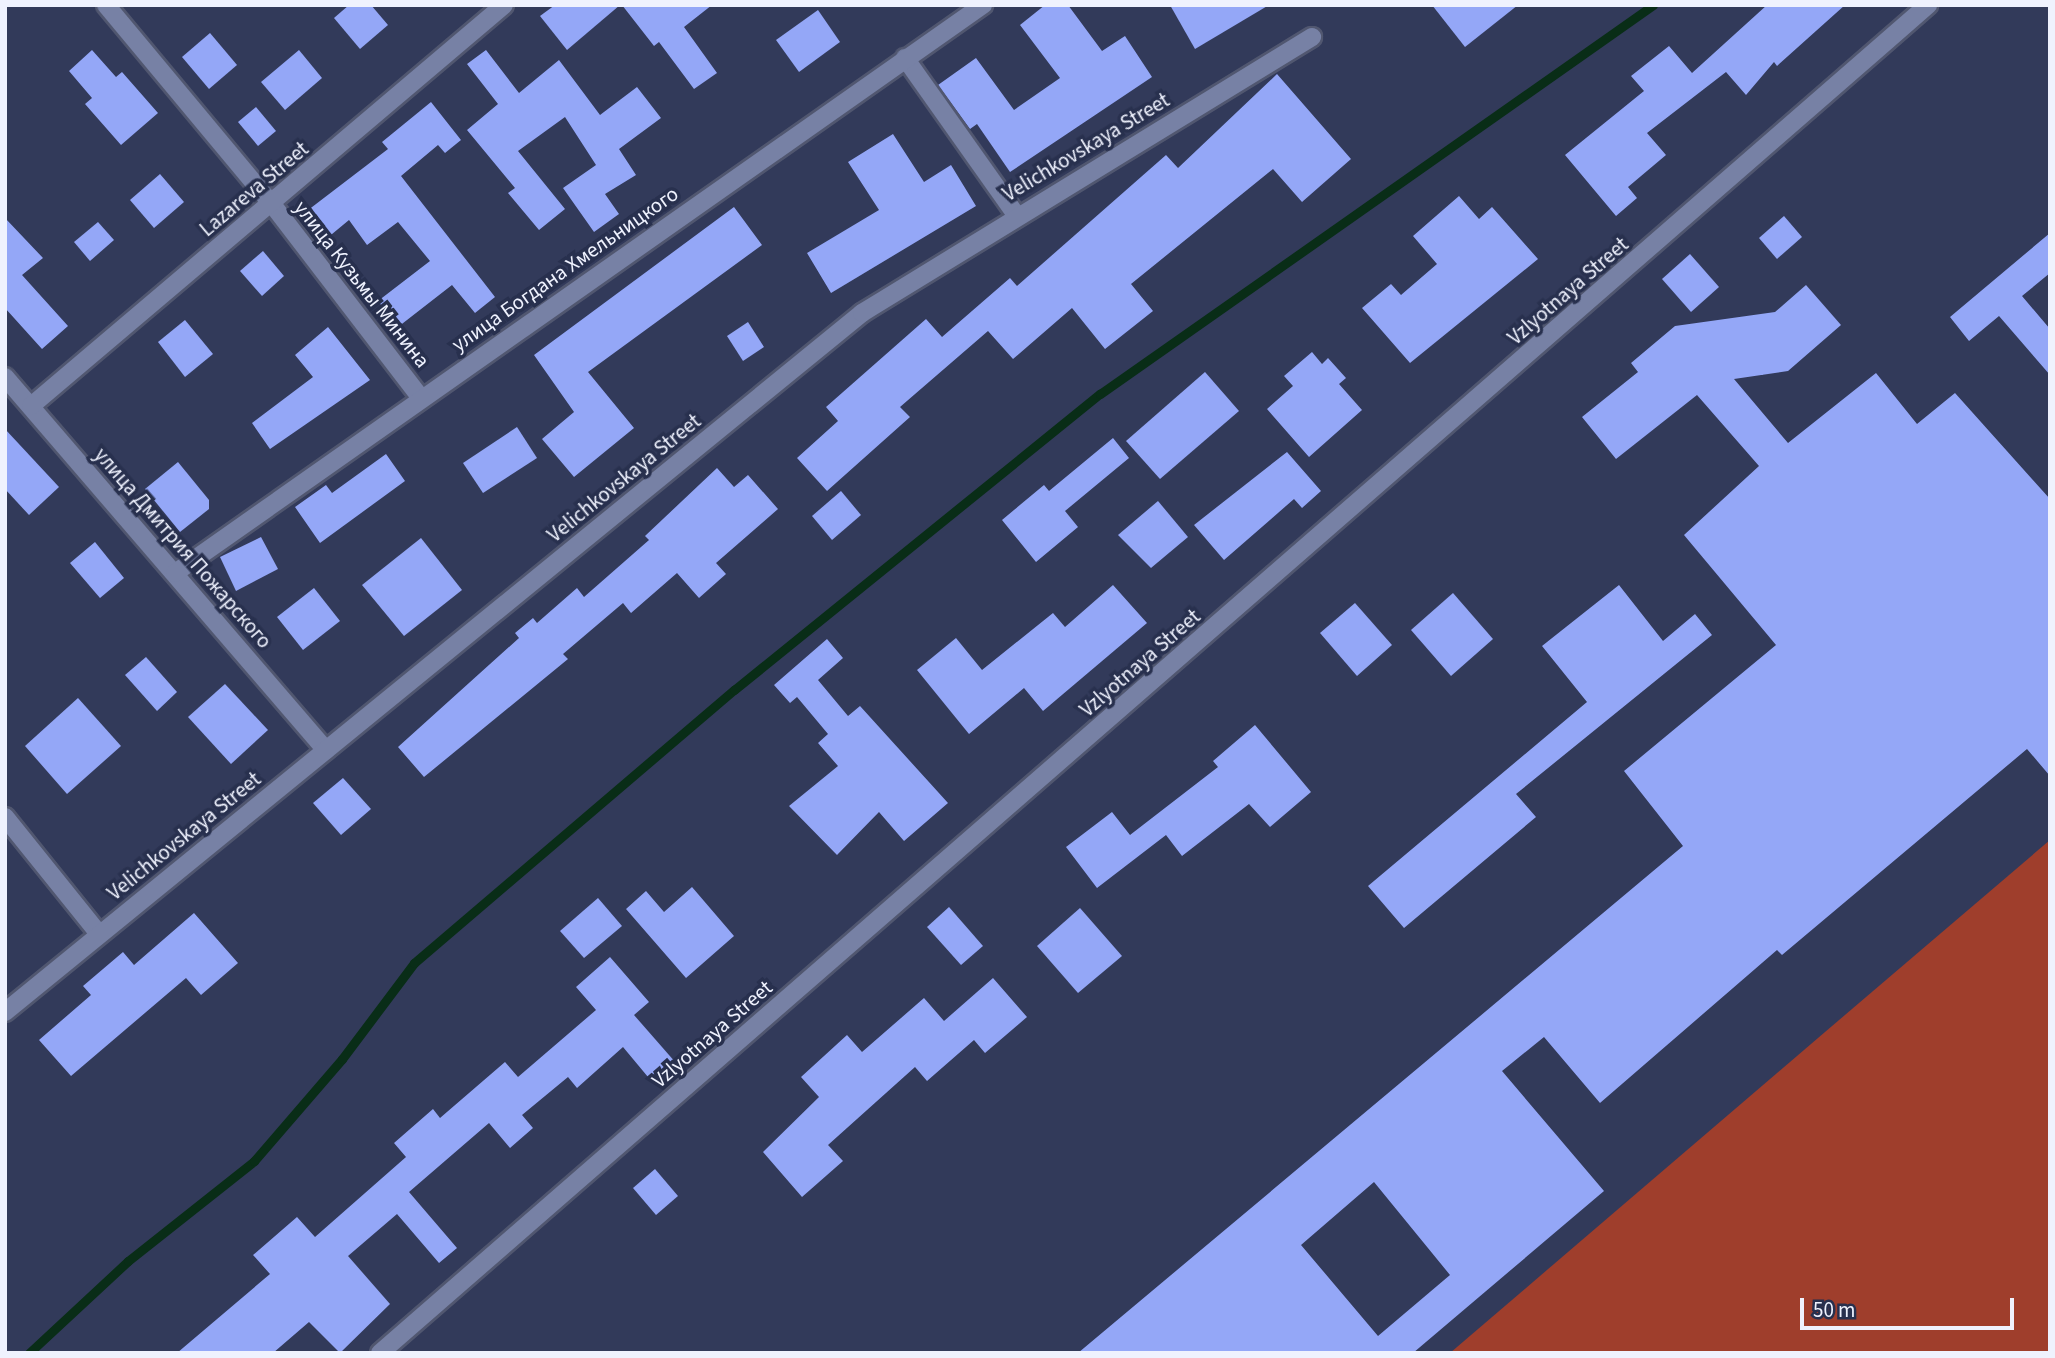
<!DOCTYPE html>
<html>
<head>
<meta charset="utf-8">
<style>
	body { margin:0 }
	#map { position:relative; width:2055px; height:1358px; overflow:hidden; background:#323a5a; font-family:"Source Sans 3",sans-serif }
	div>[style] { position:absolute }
	.green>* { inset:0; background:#9f3e2c }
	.stream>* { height:9px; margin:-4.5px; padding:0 4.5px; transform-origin:4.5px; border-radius:4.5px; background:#092d17 }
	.building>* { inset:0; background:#94a7f7 }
	.roads { filter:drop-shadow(2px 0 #515770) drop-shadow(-2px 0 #515770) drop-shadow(0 2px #515770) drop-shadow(0 -2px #515770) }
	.minor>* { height:18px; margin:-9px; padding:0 9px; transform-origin:9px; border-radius:9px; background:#7781a5 }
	span { translate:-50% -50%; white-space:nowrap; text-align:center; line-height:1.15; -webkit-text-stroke:7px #28304e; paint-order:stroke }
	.street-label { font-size:21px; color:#eff2fe }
	.frame { position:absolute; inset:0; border:7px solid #eff2fe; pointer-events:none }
	.scale { position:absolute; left:1800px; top:1298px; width:214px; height:32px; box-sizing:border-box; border:4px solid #eff2fe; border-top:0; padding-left:9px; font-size:21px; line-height:24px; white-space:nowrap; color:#eff2fe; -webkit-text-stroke:5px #28304e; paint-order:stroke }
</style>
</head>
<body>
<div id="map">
	<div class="green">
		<div style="clip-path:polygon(2050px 840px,2050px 1353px,1450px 1353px,1818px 1038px)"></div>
	</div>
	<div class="stream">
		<div style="left:29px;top:1353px;width:135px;rotate:-42.9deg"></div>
		<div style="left:128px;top:1261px;width:161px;rotate:-38.4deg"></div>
		<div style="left:254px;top:1161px;width:135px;rotate:-49.2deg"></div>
		<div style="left:342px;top:1059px;width:120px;rotate:-53.1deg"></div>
		<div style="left:414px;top:963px;width:421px;rotate:-40.5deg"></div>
		<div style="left:734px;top:690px;width:471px;rotate:-39deg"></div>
		<div style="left:1100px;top:394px;width:676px;rotate:-35.12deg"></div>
	</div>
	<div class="building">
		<div style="clip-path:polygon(349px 5px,371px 5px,388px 25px,360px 49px,334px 18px)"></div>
		<div style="clip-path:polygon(555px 5px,620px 5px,567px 50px,540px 16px)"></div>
		<div style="clip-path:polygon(622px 5px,712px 5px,684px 27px,717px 73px,694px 89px,659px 42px,654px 46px)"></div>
		<div style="clip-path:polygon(1045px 5px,1068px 5px,1102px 51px,1125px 36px,1152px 77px,1010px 172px,977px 124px,970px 129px,938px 85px,976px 58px,1014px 110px,1060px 78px,1020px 25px)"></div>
		<div style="clip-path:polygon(1170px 5px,1269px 5px,1195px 49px)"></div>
		<div style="clip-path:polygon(1432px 5px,1518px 5px,1465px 47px)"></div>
		<div style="clip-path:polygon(1767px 5px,1845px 5px,1777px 66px,1774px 62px,1746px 95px,1726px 72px,1647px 133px,1666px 155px,1628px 187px,1637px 198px,1616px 216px,1565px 155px,1644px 91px,1631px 76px,1669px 46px,1692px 73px)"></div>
		<div style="clip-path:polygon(818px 10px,840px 42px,799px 72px,776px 40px)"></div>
		<div style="clip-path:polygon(210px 33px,237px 65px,209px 89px,182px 57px)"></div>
		<div style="clip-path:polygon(92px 50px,116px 77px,122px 72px,158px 113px,121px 145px,85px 104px,92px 98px,69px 71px)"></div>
		<div style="clip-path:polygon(299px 50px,322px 78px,285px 110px,261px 82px)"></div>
		<div style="clip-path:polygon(486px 50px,519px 93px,559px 60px,600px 115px,637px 87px,661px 118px,619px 149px,636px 175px,605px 194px,619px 214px,594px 232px,563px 188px,596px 165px,565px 117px,518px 151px,565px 209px,539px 230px,508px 193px,515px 188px,467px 130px,498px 104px,467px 64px)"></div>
		<div style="clip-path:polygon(1277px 74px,1351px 159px,1302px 202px,1273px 169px,1131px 284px,1153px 311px,1105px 349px,1072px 308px,1013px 359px,988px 331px,900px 407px,910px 417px,827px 491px,797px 458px,838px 421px,826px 407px,926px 319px,942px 337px,1010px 278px,1017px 286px,1166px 155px,1178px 168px)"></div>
		<div style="clip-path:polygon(431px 102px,461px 140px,445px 153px,438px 145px,401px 176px,495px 297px,475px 313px,452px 285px,398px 327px,378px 301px,430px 261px,398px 222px,367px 245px,349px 220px,320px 244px,299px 217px,388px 149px,382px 142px)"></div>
		<div style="clip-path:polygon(256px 107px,276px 131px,258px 146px,238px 122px)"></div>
		<div style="clip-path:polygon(893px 134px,924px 182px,951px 165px,976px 206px,831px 293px,807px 253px,879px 210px,848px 162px)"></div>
		<div style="clip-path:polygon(160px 174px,184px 202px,154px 228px,130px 200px)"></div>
		<div style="clip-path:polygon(1459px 196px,1479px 219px,1492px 207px,1538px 259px,1410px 363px,1362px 308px,1391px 284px,1401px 295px,1437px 264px,1413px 236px)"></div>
		<div style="clip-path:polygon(734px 207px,762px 245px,588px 372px,634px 428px,574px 477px,542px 439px,574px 412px,534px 355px)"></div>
		<div style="clip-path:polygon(1784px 216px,1802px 237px,1777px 259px,1759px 238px)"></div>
		<div style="clip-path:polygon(5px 218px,43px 258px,22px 275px,68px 326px,42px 349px,5px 308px)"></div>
		<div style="clip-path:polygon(98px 222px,114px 240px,90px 261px,74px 242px)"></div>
		<div style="clip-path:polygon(2050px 233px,2050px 273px,2022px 296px,2050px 329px,2050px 375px,1999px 316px,1969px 341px,1950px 317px)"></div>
		<div style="clip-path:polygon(263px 251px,284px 276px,262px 296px,240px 271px)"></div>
		<div style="clip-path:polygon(1690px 254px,1719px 287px,1691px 312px,1662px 279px)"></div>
		<div style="clip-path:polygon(evenodd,1806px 285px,1841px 325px,1788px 371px,1734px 379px,1788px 443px,1876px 373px,1917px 424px,1955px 393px,2050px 499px,2050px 776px,2027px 749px,1782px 955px,1777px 950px,1600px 1103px,1544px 1037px,1502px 1071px,1604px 1191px,1413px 1353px,1078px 1353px,1683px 846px,1624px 771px,1776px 645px,1684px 535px,1759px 466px,1697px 395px,1616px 459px,1582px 417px,1638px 372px,1631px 363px,1675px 326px,1775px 312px,1806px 285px,1374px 1182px,1450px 1275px,1378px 1336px,1301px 1245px,1374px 1182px)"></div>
		<div style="clip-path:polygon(185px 320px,213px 354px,185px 377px,158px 342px)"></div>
		<div style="clip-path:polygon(748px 322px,764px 347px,743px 361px,727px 336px)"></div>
		<div style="clip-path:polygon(328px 327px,370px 380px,270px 449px,252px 423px,313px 377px,295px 355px)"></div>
		<div style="clip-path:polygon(1312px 352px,1322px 364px,1328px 358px,1346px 378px,1339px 384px,1362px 410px,1309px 457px,1267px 409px,1293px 386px,1284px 376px)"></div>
		<div style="clip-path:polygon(1205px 372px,1239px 411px,1160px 479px,1126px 441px)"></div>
		<div style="clip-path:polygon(517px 427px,537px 458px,483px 493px,463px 463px)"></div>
		<div style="clip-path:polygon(5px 429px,59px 487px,29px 515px,5px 489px)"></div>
		<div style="clip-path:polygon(1113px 438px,1129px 458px,1065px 511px,1078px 527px,1036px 562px,1002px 520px,1044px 485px,1049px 491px)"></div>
		<div style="clip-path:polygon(1287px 452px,1321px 491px,1302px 508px,1294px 499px,1224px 560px,1194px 525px)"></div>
		<div style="clip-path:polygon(386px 454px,405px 481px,320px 543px,295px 507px,326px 485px,332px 493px)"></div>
		<div style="clip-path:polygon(178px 462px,209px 500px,209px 509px,180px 532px,145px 489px)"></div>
		<div style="clip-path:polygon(717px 468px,734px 487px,748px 475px,778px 509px,716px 563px,726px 574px,699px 598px,677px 573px,631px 613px,623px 603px,563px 654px,568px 659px,424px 777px,398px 747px,519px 638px,515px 633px,533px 618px,537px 623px,577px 588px,584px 597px,649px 540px,645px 536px)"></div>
		<div style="clip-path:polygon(841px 491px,861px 515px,832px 540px,812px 516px)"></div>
		<div style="clip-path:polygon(1158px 501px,1188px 537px,1151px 568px,1118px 535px)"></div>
		<div style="clip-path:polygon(261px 537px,278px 569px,236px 591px,220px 557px)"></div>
		<div style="clip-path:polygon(421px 538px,462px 590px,404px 636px,362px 585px)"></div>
		<div style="clip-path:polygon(95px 542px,124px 578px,100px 598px,70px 563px)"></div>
		<div style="clip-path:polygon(1113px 585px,1147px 623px,1043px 711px,1024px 688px,969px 734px,917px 670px,956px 638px,982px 670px,1053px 613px,1065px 627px)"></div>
		<div style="clip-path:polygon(1619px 585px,1663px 641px,1695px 614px,1712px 635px,1516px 794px,1536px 817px,1404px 928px,1368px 886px,1587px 702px,1542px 646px)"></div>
		<div style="clip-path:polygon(314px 588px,340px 621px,303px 650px,277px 617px)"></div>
		<div style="clip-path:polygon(1453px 593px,1493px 639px,1451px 676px,1411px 630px)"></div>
		<div style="clip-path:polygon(1355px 603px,1392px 645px,1357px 676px,1320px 633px)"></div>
		<div style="clip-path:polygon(827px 639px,843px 658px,818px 680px,848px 716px,860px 706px,948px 803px,904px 841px,879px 812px,837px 855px,789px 806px,838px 766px,818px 743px,828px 734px,797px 697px,790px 703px,774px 685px)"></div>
		<div style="clip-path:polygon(146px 657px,177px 692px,157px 711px,125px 675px)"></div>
		<div style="clip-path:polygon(225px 684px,268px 730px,231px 764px,188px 717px)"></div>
		<div style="clip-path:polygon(78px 698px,121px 746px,67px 794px,25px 746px)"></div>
		<div style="clip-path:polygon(1255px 725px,1311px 792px,1270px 827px,1249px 804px,1182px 856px,1166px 835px,1097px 888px,1066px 847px,1112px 812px,1130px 835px,1218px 767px,1213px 761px)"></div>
		<div style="clip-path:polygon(343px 778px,371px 809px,341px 835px,313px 803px)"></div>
		<div style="clip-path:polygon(692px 887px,734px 936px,686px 978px,626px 909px,646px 891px,664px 912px)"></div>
		<div style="clip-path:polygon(598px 898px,622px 926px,584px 958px,560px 931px)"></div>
		<div style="clip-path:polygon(949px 907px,983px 946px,961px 965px,927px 927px)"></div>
		<div style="clip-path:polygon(1080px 908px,1122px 956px,1078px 993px,1037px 946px)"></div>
		<div style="clip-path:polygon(194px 913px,238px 963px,201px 995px,186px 978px,71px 1076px,39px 1040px,91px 995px,83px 986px,123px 952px,134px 965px)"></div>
		<div style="clip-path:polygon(610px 957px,649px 1002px,634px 1015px,676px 1063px,653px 1083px,623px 1047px,577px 1088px,568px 1077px,522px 1115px,533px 1128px,510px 1148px,489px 1123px,409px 1192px,457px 1248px,439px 1263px,397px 1214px,348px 1256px,390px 1304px,340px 1353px,309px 1322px,273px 1353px,177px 1353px,270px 1274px,253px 1255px,297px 1217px,315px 1237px,406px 1157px,394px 1143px,433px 1109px,440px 1118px,505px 1062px,518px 1077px,596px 1010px,576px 987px)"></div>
		<div style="clip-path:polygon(993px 978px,1027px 1017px,985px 1053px,974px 1040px,927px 1081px,915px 1067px,828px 1145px,843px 1161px,802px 1197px,763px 1152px,819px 1097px,801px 1077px,847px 1035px,862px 1052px,924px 998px,944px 1021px)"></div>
		<div style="clip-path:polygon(655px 1169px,678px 1196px,656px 1215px,633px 1188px)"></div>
	</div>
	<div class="roads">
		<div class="minor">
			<div style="left:106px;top:5px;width:259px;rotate:50.2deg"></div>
			<div style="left:272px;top:204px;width:245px;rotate:52.5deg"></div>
			<div style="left:905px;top:58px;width:192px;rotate:54.7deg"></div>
			<div style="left:5px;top:377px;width:492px;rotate:49.3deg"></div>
			<div style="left:31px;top:406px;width:620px;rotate:-40.29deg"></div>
			<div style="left:175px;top:573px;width:988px;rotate:-35.11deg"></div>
			<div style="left:5px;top:817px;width:150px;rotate:51.2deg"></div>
			<div style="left:5px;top:1012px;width:1106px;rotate:-39.2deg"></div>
			<div style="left:862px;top:313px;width:528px;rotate:-31.52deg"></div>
			<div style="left:380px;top:1353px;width:2053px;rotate:-41.05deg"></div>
		</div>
	</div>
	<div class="street-label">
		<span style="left:1086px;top:147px;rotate:-31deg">Velichkovskaya Street</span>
		<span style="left:254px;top:189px;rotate:-40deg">Lazareva Street</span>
		<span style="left:565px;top:269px;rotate:-35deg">улица Богдана Хмельницкого</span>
		<span style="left:362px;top:284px;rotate:52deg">улица Кузьмы Минина</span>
		<span style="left:1568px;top:291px;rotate:-41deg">Vzlyotnaya Street</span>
		<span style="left:624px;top:478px;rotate:-39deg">Velichkovskaya Street</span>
		<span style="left:183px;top:548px;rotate:49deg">улица Дмитрия Пожарского</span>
		<span style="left:1140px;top:663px;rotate:-41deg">Vzlyotnaya Street</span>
		<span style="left:184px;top:836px;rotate:-39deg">Velichkovskaya Street</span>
		<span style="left:712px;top:1034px;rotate:-41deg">Vzlyotnaya Street</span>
	</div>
	<div class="frame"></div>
	<div class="scale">50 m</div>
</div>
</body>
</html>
